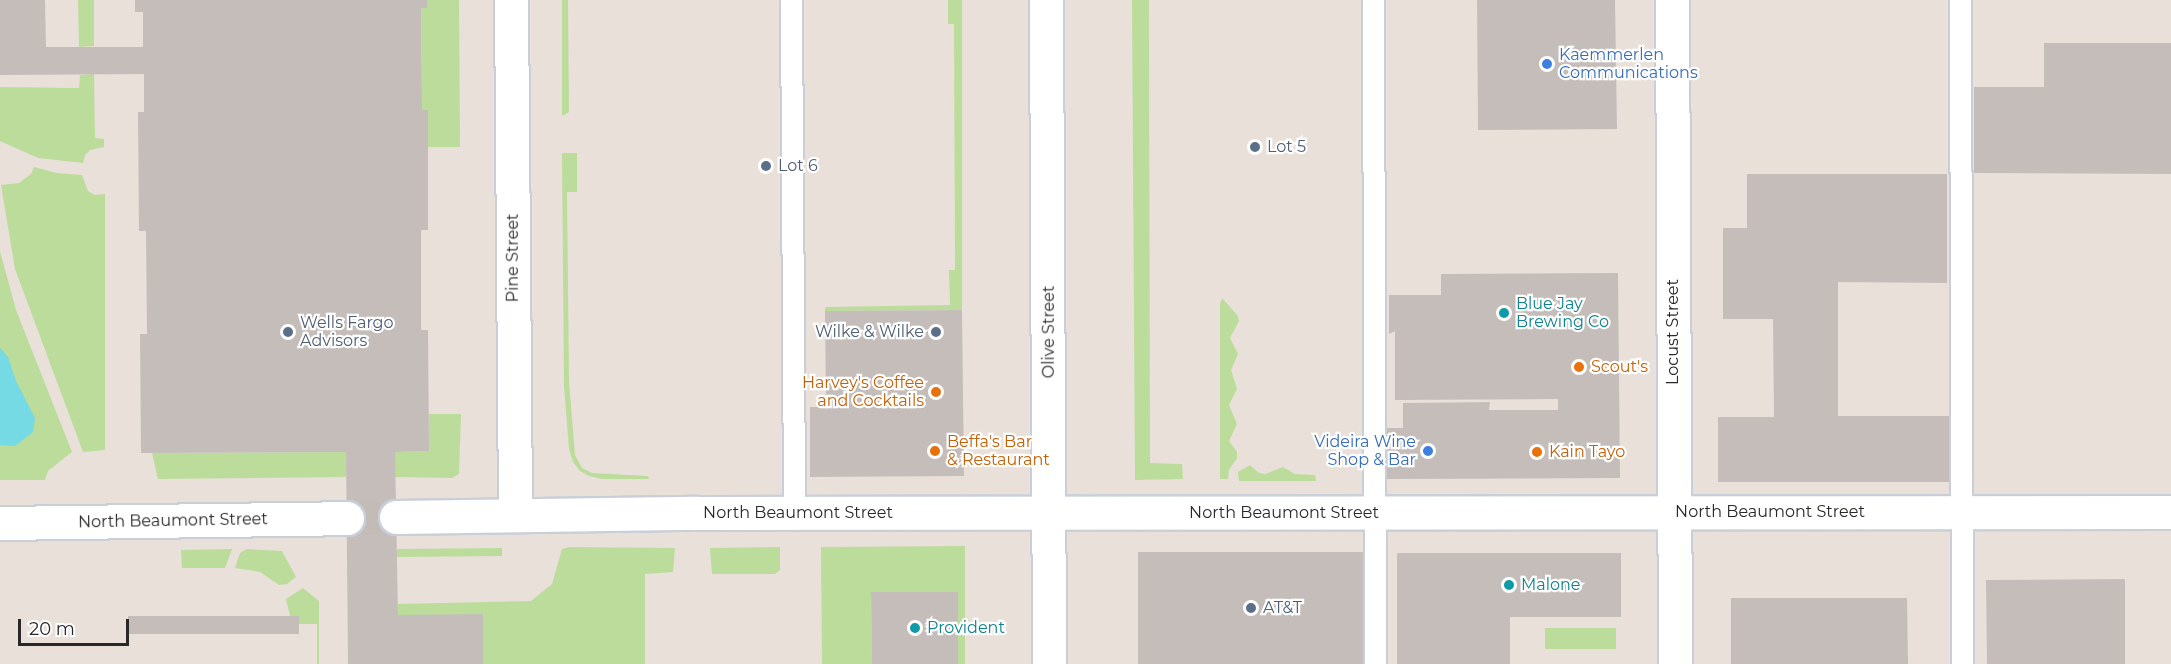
<!DOCTYPE html>
<html>
<head>
<meta charset="utf-8">
<style>
	body { margin:0 }
	#map { position:relative; width:2171px; height:664px; overflow:hidden; background:#e9e0da; font-family:Montserrat,sans-serif }
	div>[style] { position:absolute }
	.green>* { inset:0; background:#bcdc9b }
	.water>* { inset:0; background:#75dae3 }
	.building>* { inset:0; background:#c4bdba }
	.minor-tunnel>* { height:33px; margin-top:-16.5px; transform-origin:0; background:repeating-linear-gradient(90deg,#c2bbb6 0 33px,transparent 0 49px) }
	.roads { filter:drop-shadow(2px 0 #c9cfd9) drop-shadow(-2px 0 #c9cfd9) drop-shadow(0 2px #c9cfd9) drop-shadow(0 -2px #c9cfd9) }
	.service>* { height:21px; margin:-10.5px; padding:0 10.5px; transform-origin:10.5px; border-radius:10.5px; background:#fff }
	.minor>* { height:33px; margin:-16.5px; padding:0 16.5px; transform-origin:16.5px; border-radius:16.5px; background:#fff }
	.secondary>* { height:33px; margin:-16.5px; padding:0 16.5px; transform-origin:16.5px; border-radius:16.5px; background:#fff }
	.dots>* { width:16px; height:16px; translate:-50% -50%; box-sizing:border-box; border:3px solid #fff; border-radius:50% }
	span { translate:-50% -50%; white-space:nowrap; text-align:center; line-height:1.15; -webkit-text-stroke:4.5px #fff; paint-order:stroke }
	.shop-label { font-size:16px; color:#366cbe }
	.left { translate:0 -50%; text-align:left }
	.right { translate:-100% -50%; text-align:right }
	.service-label { font-size:16px; color:#4e5e75 }
	.street-label { font-size:16px; color:#282828 }
	.culture-label { font-size:16px; color:#0d838f }
	.food-label { font-size:16px; color:#c56008 }
	.scale { position:absolute; left:18px; top:619px; width:111px; height:27px; box-sizing:border-box; border:3px solid #282828; border-top:0; padding-left:8px; font-size:18px; line-height:21px; white-space:nowrap; color:#282828; -webkit-text-stroke:4px #fff; paint-order:stroke }
</style>
</head>
<body>
<div id="map">
	<div class="green">
		<div style="clip-path:polygon(78px 0,94px 0,94px 46px,79px 47px)"></div>
		<div style="clip-path:polygon(427px 0,459px 0,460px 147px,428px 147px,428px 110px,422px 110px,421px 8px,427px 8px)"></div>
		<div style="clip-path:polygon(562px 0,568px 0,569px 112px,562px 116px)"></div>
		<div style="clip-path:polygon(948px 0,962px 0,962px 310px,825px 311px,825px 307px,950px 305px,949px 270px,955px 270px,954px 24px,948px 24px)"></div>
		<div style="clip-path:polygon(1132px 0,1149px 0,1150px 463px,1182px 464px,1183px 479px,1135px 480px)"></div>
		<div style="clip-path:polygon(94px 74px,95px 138px,104px 139px,104px 147px,90px 150px,85px 155px,83px 163px,38px 158px,0 141px,0 87px,79px 88px,80px 75px)"></div>
		<div style="clip-path:polygon(562px 153px,577px 153px,577px 192px,567px 192px,569px 382px,575px 455px,582px 468px,592px 473px,648px 476px,649px 479px,602px 479px,589px 476px,580px 471px,573px 462px,569px 449px,564px 386px)"></div>
		<div style="clip-path:polygon(34px 167px,57px 173px,82px 175px,88px 191px,95px 195px,105px 194px,105px 450px,83px 452px,15px 269px,1px 185px,19px 183px,31px 174px)"></div>
		<div style="clip-path:polygon(0 251px,16px 310px,72px 452px,48px 471px,45px 480px,0 480px)"></div>
		<div style="clip-path:polygon(1222px 298px,1238px 316px,1239px 321px,1230px 338px,1238px 354px,1231px 370px,1237px 389px,1229px 405px,1237px 424px,1229px 441px,1237px 452px,1237px 458px,1229px 470px,1228px 479px,1220px 479px,1220px 304px)"></div>
		<div style="clip-path:polygon(429px 414px,461px 414px,459px 474px,452px 478px,395px 477px,395px 452px,429px 451px)"></div>
		<div style="clip-path:polygon(346px 452px,346px 477px,158px 479px,152px 453px)"></div>
		<div style="clip-path:polygon(1250px 465px,1259px 473px,1265px 474px,1283px 467px,1295px 474px,1315px 475px,1316px 481px,1239px 481px,1238px 472px)"></div>
		<div style="clip-path:polygon(965px 546px,965px 664px,958px 664px,958px 592px,871px 592px,872px 664px,822px 664px,821px 547px)"></div>
		<div style="clip-path:polygon(569px 547px,675px 548px,673px 572px,645px 574px,645px 664px,483px 664px,398px 615px,398px 604px,531px 601px,552px 584px,562px 549px)"></div>
		<div style="clip-path:polygon(780px 547px,780px 570px,775px 574px,712px 574px,710px 548px)"></div>
		<div style="clip-path:polygon(502px 548px,502px 556px,397px 557px,397px 549px)"></div>
		<div style="clip-path:polygon(232px 549px,225px 568px,182px 568px,181px 550px)"></div>
		<div style="clip-path:polygon(247px 549px,282px 551px,296px 577px,287px 584px,279px 585px,260px 572px,235px 568px,240px 553px)"></div>
		<div style="clip-path:polygon(303px 588px,319px 601px,319px 664px,317px 664px,317px 624px,299px 624px,290px 616px,286px 599px)"></div>
		<div style="clip-path:polygon(1545px 628px,1616px 628px,1616px 649px,1545px 649px)"></div>
	</div>
	<div class="water">
		<div style="clip-path:polygon(0 348px,8px 357px,16px 381px,35px 418px,33px 432px,15px 446px,0 445px)"></div>
	</div>
	<div class="building">
		<div style="clip-path:polygon(0 0,45px 0,46px 47px,143px 47px,143px 12px,135px 12px,135px 0,427px 0,427px 8px,421px 8px,422px 110px,428px 110px,428px 230px,421px 230px,421px 330px,428px 330px,429px 451px,395px 452px,398px 615px,483px 614px,483px 664px,348px 664px,346px 452px,141px 453px,140px 334px,147px 334px,146px 231px,139px 231px,138px 112px,144px 112px,144px 74px,0 75px)"></div>
		<div style="clip-path:polygon(1477px 0,1615px 0,1617px 129px,1478px 130px)"></div>
		<div style="clip-path:polygon(2044px 43px,2171px 43px,2171px 174px,1974px 173px,1974px 87px,2044px 87px)"></div>
		<div style="clip-path:polygon(1747px 174px,1947px 174px,1947px 283px,1838px 282px,1838px 416px,1951px 416px,1951px 482px,1718px 482px,1718px 417px,1774px 417px,1773px 319px,1723px 319px,1723px 228px,1747px 228px)"></div>
		<div style="clip-path:polygon(1618px 273px,1620px 478px,1386px 479px,1386px 428px,1403px 428px,1403px 403px,1490px 402px,1489px 410px,1558px 410px,1558px 399px,1395px 400px,1395px 331px,1389px 334px,1389px 295px,1441px 295px,1441px 274px)"></div>
		<div style="clip-path:polygon(962px 310px,964px 476px,810px 477px,810px 407px,826px 407px,825px 311px)"></div>
		<div style="clip-path:polygon(1138px 552px,1363px 552px,1363px 664px,1138px 664px)"></div>
		<div style="clip-path:polygon(1397px 553px,1621px 553px,1621px 617px,1510px 617px,1510px 664px,1397px 664px)"></div>
		<div style="clip-path:polygon(2125px 579px,2125px 664px,1987px 664px,1986px 580px)"></div>
		<div style="clip-path:polygon(871px 592px,958px 592px,958px 664px,872px 664px)"></div>
		<div style="clip-path:polygon(1731px 598px,1907px 598px,1908px 664px,1731px 664px)"></div>
		<div style="clip-path:polygon(128px 616px,299px 616px,299px 634px,128px 634px)"></div>
	</div>
	<div class="minor-tunnel">
		<div style="left:347px;top:518px;width:49px;rotate:-1.2deg"></div>
	</div>
	<div class="roads">
		<div class="service">
			<div style="left:791px;top:0;width:513px;rotate:89.66deg"></div>
			<div style="left:1373px;top:0;width:664px;rotate:89.83deg"></div>
			<div style="left:1960px;top:0;width:664px;rotate:89.83deg"></div>
		</div>
		<div class="minor">
			<div style="left:511px;top:0;width:515px;rotate:89.55deg"></div>
			<div style="left:1672px;top:0;width:664px;rotate:89.74deg"></div>
			<div style="left:396px;top:517px;width:300px;rotate:-0.8deg"></div>
			<div style="left:696px;top:513px;width:1475px;rotate:-0.04deg"></div>
			<div style="left:0;top:523px;width:347px;rotate:-0.8deg"></div>
		</div>
		<div class="secondary">
			<div style="left:1046px;top:0;width:664px;rotate:89.74deg"></div>
		</div>
	</div>
	<div class="dots">
		<div style="left:1547px;top:64px;background:#3f7fe0"></div>
		<div style="left:1255px;top:147px;background:#5c6f8a"></div>
		<div style="left:766px;top:166px;background:#5c6f8a"></div>
		<div style="left:1504px;top:313px;background:#0f9aa8"></div>
		<div style="left:288px;top:332px;background:#5c6f8a"></div>
		<div style="left:936px;top:332px;background:#5c6f8a"></div>
		<div style="left:1579px;top:367px;background:#e8710a"></div>
		<div style="left:936px;top:392px;background:#e8710a"></div>
		<div style="left:935px;top:451px;background:#e8710a"></div>
		<div style="left:1428px;top:451px;background:#3f7fe0"></div>
		<div style="left:1537px;top:452px;background:#e8710a"></div>
		<div style="left:1509px;top:585px;background:#0f9aa8"></div>
		<div style="left:1251px;top:608px;background:#5c6f8a"></div>
		<div style="left:915px;top:628px;background:#0f9aa8"></div>
	</div>
	<div class="shop-label">
		<span class="left" style="left:1559px;top:64px">Kaemmerlen<br>Communications</span>
		<span class="right" style="left:1416px;top:451px">Videira Wine<br>Shop &amp; Bar</span>
	</div>
	<div class="service-label">
		<span class="left" style="left:1267px;top:147px">Lot 5</span>
		<span class="left" style="left:778px;top:166px">Lot 6</span>
		<span class="left" style="left:300px;top:332px">Wells Fargo<br>Advisors</span>
		<span class="right" style="left:924px;top:332px">Wilke &amp; Wilke</span>
		<span class="left" style="left:1263px;top:608px">AT&amp;T</span>
	</div>
	<div class="street-label">
		<span style="left:513px;top:258px;rotate:-90deg">Pine Street</span>
		<span style="left:1049px;top:332px;rotate:-90deg">Olive Street</span>
		<span style="left:1673px;top:332px;rotate:-90deg">Locust Street</span>
		<span style="left:1770px;top:512px">North Beaumont Street</span>
		<span style="left:798px;top:513px">North Beaumont Street</span>
		<span style="left:1284px;top:513px">North Beaumont Street</span>
		<span style="left:173px;top:521px;rotate:-1deg">North Beaumont Street</span>
	</div>
	<div class="culture-label">
		<span class="left" style="left:1516px;top:313px">Blue Jay<br>Brewing Co</span>
		<span class="left" style="left:1521px;top:585px">Malone</span>
		<span class="left" style="left:927px;top:628px">Provident</span>
	</div>
	<div class="food-label">
		<span class="left" style="left:1591px;top:367px">Scout's</span>
		<span class="right" style="left:924px;top:392px">Harvey's Coffee<br>and Cocktails</span>
		<span class="left" style="left:947px;top:451px">Beffa's Bar<br>&amp; Restaurant</span>
		<span class="left" style="left:1549px;top:452px">Kain Tayo</span>
	</div>
	<div class="scale">20 m</div>
</div>
</body>
</html>
